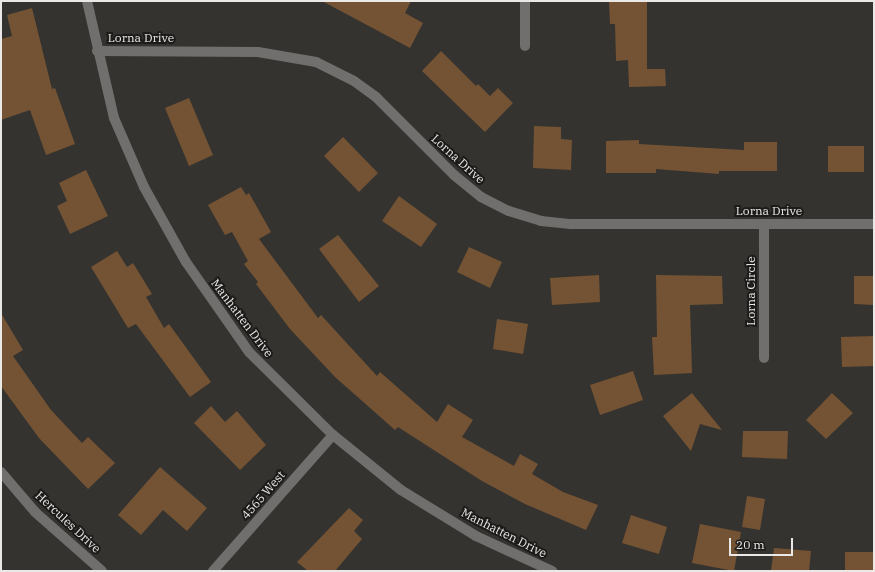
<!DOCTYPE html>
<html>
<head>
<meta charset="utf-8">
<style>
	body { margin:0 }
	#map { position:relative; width:875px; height:572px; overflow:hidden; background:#353330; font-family:"IBM Plex Serif",serif }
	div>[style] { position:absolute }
	.building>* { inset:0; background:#735333 }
	.lane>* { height:10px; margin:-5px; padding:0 5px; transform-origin:5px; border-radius:5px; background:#716f6e }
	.street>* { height:10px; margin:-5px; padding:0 5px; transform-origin:5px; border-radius:5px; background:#716f6e }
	span { translate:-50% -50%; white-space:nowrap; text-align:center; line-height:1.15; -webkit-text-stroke:4px #1c1b19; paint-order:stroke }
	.street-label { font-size:12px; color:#ebe9e7 }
	.frame { position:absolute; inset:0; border:2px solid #ebe9e7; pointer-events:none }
	.scale { position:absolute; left:729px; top:538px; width:64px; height:18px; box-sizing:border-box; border:2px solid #ebe9e7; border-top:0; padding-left:5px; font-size:12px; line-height:14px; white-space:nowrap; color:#ebe9e7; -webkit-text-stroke:3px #1c1b19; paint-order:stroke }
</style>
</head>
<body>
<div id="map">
	<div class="building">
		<div style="clip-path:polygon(322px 1px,411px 1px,405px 13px,423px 23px,410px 48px)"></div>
		<div style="clip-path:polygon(609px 1px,647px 1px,647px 69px,665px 69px,666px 86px,629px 87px,628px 60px,616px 61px,615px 24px,610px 24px)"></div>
		<div style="clip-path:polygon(32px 8px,52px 89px,55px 88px,75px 144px,46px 155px,30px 110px,1px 120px,1px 39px,12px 36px,7px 15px)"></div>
		<div style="clip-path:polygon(441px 51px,476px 86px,478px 84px,490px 96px,498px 88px,513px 103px,485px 132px,422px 71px)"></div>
		<div style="clip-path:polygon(189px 98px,213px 155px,189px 166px,165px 108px)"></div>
		<div style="clip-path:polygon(534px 126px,561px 127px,561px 139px,572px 140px,571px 170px,533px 168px)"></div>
		<div style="clip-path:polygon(343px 137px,378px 173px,359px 192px,324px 156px)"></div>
		<div style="clip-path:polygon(639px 140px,639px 144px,744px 150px,744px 142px,777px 142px,777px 171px,719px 171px,719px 174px,656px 169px,656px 173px,606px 173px,606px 141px)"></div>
		<div style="clip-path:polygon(828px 146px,864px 146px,864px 172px,828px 172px)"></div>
		<div style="clip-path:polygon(86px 170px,108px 216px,70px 234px,57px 206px,67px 201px,59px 183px)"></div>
		<div style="clip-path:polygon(241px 187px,246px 195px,249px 193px,271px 232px,259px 239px,318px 318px,321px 315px,377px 376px,380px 372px,437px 422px,448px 404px,473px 420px,462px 437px,514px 466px,520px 454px,538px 464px,532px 474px,563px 492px,598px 505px,586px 530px,525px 504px,482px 481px,398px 427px,395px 430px,335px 377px,290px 329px,256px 284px,258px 282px,244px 264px,248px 261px,232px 232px,225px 235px,208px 205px)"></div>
		<div style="clip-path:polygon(399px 196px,437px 224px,421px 247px,382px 221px)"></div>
		<div style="clip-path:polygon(338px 235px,379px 286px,359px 302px,319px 249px)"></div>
		<div style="clip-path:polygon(469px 247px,502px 262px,490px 288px,457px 272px)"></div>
		<div style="clip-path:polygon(117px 251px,127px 267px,133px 263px,152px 294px,146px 297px,164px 328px,169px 324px,211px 382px,190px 397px,136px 324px,128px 328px,91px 267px)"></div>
		<div style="clip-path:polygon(599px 275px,600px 302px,552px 305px,550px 278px)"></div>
		<div style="clip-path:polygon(656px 275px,722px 276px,723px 304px,690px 305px,692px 373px,654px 375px,652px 337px,657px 337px)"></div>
		<div style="clip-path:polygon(854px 276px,874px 276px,874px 305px,854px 304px)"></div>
		<div style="clip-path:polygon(1px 313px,23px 350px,13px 356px,51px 410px,82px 443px,88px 437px,115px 463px,88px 489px,39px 438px,1px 386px)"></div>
		<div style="clip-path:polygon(497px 319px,528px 324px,523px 354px,493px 349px)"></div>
		<div style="clip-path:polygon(874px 336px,874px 366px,842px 367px,841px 337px)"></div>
		<div style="clip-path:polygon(633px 371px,643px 400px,600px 415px,590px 385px)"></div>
		<div style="clip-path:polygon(692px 393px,722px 430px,700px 424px,691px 451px,663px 416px)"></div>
		<div style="clip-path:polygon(832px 393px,853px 413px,826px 439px,806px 420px)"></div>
		<div style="clip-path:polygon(211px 406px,225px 422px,237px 411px,266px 445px,240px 470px,194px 423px)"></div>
		<div style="clip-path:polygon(743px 431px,788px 431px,787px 459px,742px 457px)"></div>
		<div style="clip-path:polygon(160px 467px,207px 508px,187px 531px,163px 510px,141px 535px,118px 515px)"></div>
		<div style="clip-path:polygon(747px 496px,765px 499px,760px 530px,742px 527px)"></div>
		<div style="clip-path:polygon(349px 508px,363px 520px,354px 531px,362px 539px,335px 571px,308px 571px,297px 562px)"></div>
		<div style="clip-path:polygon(631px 515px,667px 527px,659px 554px,622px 543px)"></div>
		<div style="clip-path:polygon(700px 524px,741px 532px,734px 571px,692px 563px)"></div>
		<div style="clip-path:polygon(774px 548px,811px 551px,809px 571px,771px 571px)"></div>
		<div style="clip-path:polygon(845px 552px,874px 552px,874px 571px,845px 571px)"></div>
	</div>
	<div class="lane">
		<div style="left:525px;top:46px;width:45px;rotate:-90deg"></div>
	</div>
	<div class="street">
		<div style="left:87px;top:1px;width:120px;rotate:77deg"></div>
		<div style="left:114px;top:118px;width:75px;rotate:66.5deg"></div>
		<div style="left:144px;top:187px;width:86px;rotate:60.8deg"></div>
		<div style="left:186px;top:262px;width:110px;rotate:55deg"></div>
		<div style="left:249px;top:352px;width:118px;rotate:44.7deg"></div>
		<div style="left:333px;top:435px;width:87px;rotate:39deg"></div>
		<div style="left:401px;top:490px;width:88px;rotate:31.5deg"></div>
		<div style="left:476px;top:536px;width:84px;rotate:24.7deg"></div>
		<div style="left:97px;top:51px;width:161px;rotate:0.4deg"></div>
		<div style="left:258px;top:52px;width:59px;rotate:9.8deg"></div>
		<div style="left:316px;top:62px;width:42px;rotate:26.6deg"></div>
		<div style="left:354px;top:81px;width:27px;rotate:36deg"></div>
		<div style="left:376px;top:97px;width:110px;rotate:45deg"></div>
		<div style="left:454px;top:175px;width:35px;rotate:39deg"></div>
		<div style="left:481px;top:197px;width:31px;rotate:27deg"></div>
		<div style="left:509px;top:211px;width:34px;rotate:17deg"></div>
		<div style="left:541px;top:221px;width:30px;rotate:6deg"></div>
		<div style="left:571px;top:224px;width:303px"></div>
		<div style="left:764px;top:224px;width:134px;rotate:90deg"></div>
		<div style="left:1px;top:472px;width:52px;rotate:49.6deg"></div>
		<div style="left:35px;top:512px;width:89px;rotate:41.4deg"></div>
		<div style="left:213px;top:571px;width:181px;rotate:-48.6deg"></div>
	</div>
	<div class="street-label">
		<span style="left:141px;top:38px">Lorna Drive</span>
		<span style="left:458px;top:159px;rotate:42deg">Lorna Drive</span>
		<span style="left:769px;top:211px">Lorna Drive</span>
		<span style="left:751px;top:291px;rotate:-90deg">Lorna Circle</span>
		<span style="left:242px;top:318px;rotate:53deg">Manhatten Drive</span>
		<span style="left:263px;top:495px;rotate:-49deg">4565 West</span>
		<span style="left:68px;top:522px;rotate:43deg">Hercules Drive</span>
		<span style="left:504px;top:533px;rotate:27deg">Manhatten Drive</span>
	</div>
	<div class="frame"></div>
	<div class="scale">20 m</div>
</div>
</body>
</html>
